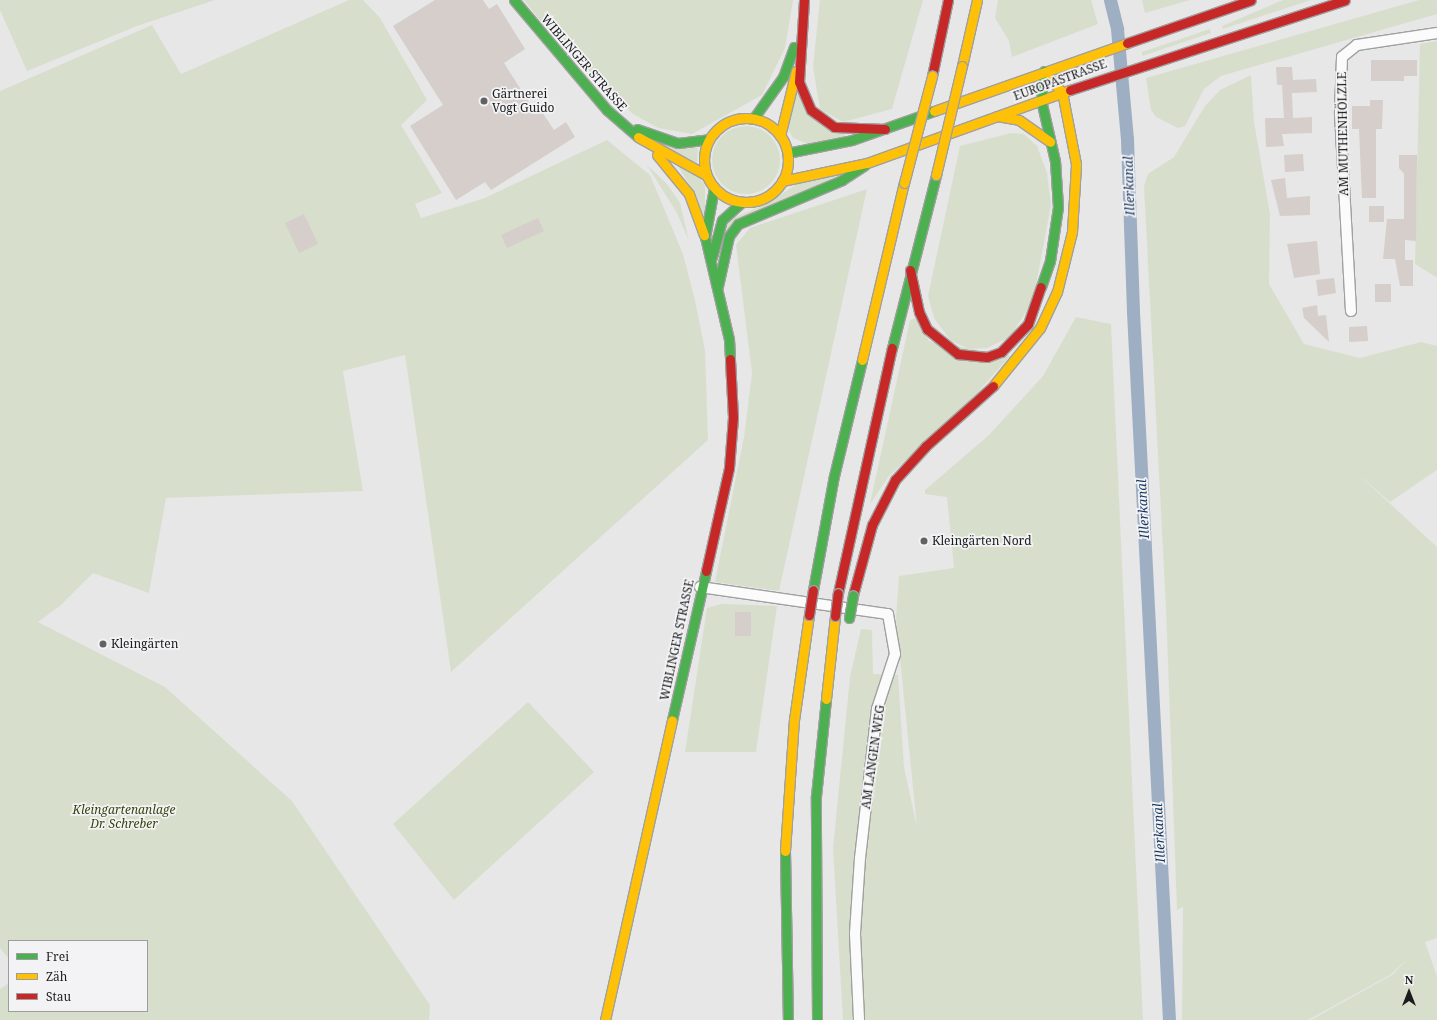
<!DOCTYPE html>
<html>
<head>
<meta charset="utf-8">
<style>
	body { margin:0 }
	#map { position:relative; width:1437px; height:1020px; overflow:hidden; background:#e7e7e7; font-family:"Noto Serif",serif }
	div>[style] { position:absolute }
	.green>* { inset:0; background:#d7dfcc }
	.round { border-radius:50% }
	.canal>* { height:13px; margin:-6.5px; padding:0 6.5px; transform-origin:6.5px; border-radius:6.5px; background:#9eaec3 }
	.building>* { inset:0; background:#d5ceca }
	.roads { filter:drop-shadow(1px 0 #a0a0a0) drop-shadow(-1px 0 #a0a0a0) drop-shadow(0 1px #a0a0a0) drop-shadow(0 -1px #a0a0a0) }
	.street>* { height:10px; margin:-5px; padding:0 5px; transform-origin:5px; border-radius:5px; background:#fbfbfb }
	.fast>* { height:9px; margin:-4.5px; padding:0 4.5px; transform-origin:4.5px; border-radius:4.5px; background:#4caf50 }
	.slow>* { height:9px; margin:-4.5px; padding:0 4.5px; transform-origin:4.5px; border-radius:4.5px; background:#ffc107 }
	.slow>.ring { margin:-4.5px; padding:0; box-sizing:content-box; background:none; border:9px solid #ffc107; border-radius:50% }
	.jam>* { height:9px; margin:-4.5px; padding:0 4.5px; transform-origin:4.5px; border-radius:4.5px; background:#c62828 }
	.bridges { filter:drop-shadow(1px 0 #a0a0a0) drop-shadow(-1px 0 #a0a0a0) drop-shadow(0 1px #a0a0a0) drop-shadow(0 -1px #a0a0a0) }
	.fast-bridge>* { height:9px; margin:-4.5px; padding:0 4.5px; transform-origin:4.5px; border-radius:4.5px; background:#4caf50 }
	.slow-bridge>* { height:9px; margin:-4.5px; padding:0 4.5px; transform-origin:4.5px; border-radius:4.5px; background:#ffc107 }
	.jam-bridge>* { height:9px; margin:-4.5px; padding:0 4.5px; transform-origin:4.5px; border-radius:4.5px; background:#c62828 }
	.dots>* { width:11px; height:11px; translate:-50% -50%; box-sizing:border-box; border:2px solid #f3f3f5; border-radius:50% }
	span { translate:-50% -50%; white-space:nowrap; text-align:center; line-height:1.15; -webkit-text-stroke:3.5px #f3f3f5; paint-order:stroke }
	.street-label { font-size:12px; color:#1a1b1b }
	.poi-label { font-size:12px; color:#1a1b1b }
	.left { translate:0 -50%; text-align:left }
	.park-label { font-size:12px; color:#32450c; font-style:italic }
	.water-label { font-size:13px; color:#15355f; font-style:italic }
	.legend { position:absolute; left:8px; top:940px; width:140px; height:72px; box-sizing:border-box; background:#f3f3f5; border:1px solid #9c9d9e; margin:0; padding:5px 7px; list-style:none; font-size:12px; color:#1a1b1b }
	.legend li { display:flex; align-items:center; gap:8px; height:20px }
	.legend b { width:20px; border:1px solid #9c9d9e }
	.north { position:absolute; left:1389px; top:972px; width:40px; height:40px; -webkit-text-stroke:3px #f3f3f5; paint-order:stroke; rotate:0deg; font-size:11px; font-weight:700; line-height:16px; text-align:center; color:#1a1b1b }
	.north::after { content:''; display:block; margin:auto; width:14px; height:18px; background:#1a1b1b; clip-path:polygon(50% 0,100% 100%,50% 72%,0 100%) }
</style>
</head>
<body>
<div id="map">
	<div class="green">
		<div style="clip-path:polygon(0 0,215px 0,137px 26px,27px 71px,0 10px)"></div>
		<div style="clip-path:polygon(349px 0,363px 0,380px 18px,427px 100px,401px 125px,442px 193px,415px 204px,421px 218px,485px 198px,607px 140px,650px 175px,683px 254px,695px 300px,705px 350px,708px 440px,451px 672px,405px 355px,343px 371px,363px 491px,166px 498px,149px 593px,93px 573px,61px 605px,38px 622px,165px 687px,292px 801px,430px 1005px,429px 1020px,0 1020px,0 989px,9px 983px,9px 1011px,147px 1011px,147px 941px,9px 941px,9px 959px,0 948px,0 91px,152px 25px,181px 74px)"></div>
		<div style="clip-path:polygon(524px 0,793px 0,785px 48px,762px 95px,692px 134px,658px 128px,633px 114px,547px 29px)"></div>
		<div style="clip-path:polygon(820px 0,923px 0,892px 109px,843px 122px,820px 109px,813px 67px)"></div>
		<div style="clip-path:polygon(998px 0,1091px 0,1098px 24px,1012px 57px,1009px 41px,995px 18px)"></div>
		<div style="clip-path:polygon(1142px 0,1190px 0,1145px 13px)"></div>
		<div style="clip-path:polygon(1283px 0,1311px 0,1223px 29px,1222px 26px)"></div>
		<div style="clip-path:polygon(1419px 0,1437px 0,1437px 14px,1221px 76px,1204px 89px,1185px 126px,1178px 128px,1156px 117px,1151px 110px,1146px 78px)"></div>
		<div style="clip-path:polygon(1210px 29px,1211px 33px,1142px 56px,1142px 52px)"></div>
		<div style="clip-path:polygon(1437px 41px,1437px 277px,1436px 277px,1415px 264px,1420px 44px)"></div>
		<div style="clip-path:polygon(1251px 75px,1254px 122px,1270px 214px,1269px 284px,1304px 344px,1360px 358px,1421px 342px,1437px 346px,1437px 470px,1390px 502px,1356px 472px,1437px 547px,1437px 938px,1425px 942px,1437px 976px,1437px 1020px,1311px 1020px,1392px 975px,1409px 958px,1390px 975px,1308px 1020px,1182px 1020px,1183px 907px,1177px 910px,1166px 608px,1144px 186px,1148px 174px,1174px 157px,1205px 106px,1220px 90px)"></div>
		<div style="clip-path:polygon(798px 89px,846px 136px,810px 145px,793px 138px,788px 129px)"></div>
		<div class="round" style="left:712px;top:126px;width:68px;height:68px"></div>
		<div style="clip-path:polygon(1011px 133px,1024px 134px,1037px 146px,1047px 173px,1051px 205px,1033px 301px,1010px 337px,987px 348px,970px 349px,951px 341px,934px 318px,928px 296px,960px 146px)"></div>
		<div style="clip-path:polygon(654px 141px,698px 148px,697px 163px)"></div>
		<div style="clip-path:polygon(647px 165px,667px 184px,680px 203px,689px 241px,677px 213px)"></div>
		<div style="clip-path:polygon(677px 165px,701px 179px,705px 186px,705px 218px,695px 193px)"></div>
		<div style="clip-path:polygon(839px 174px,720px 242px,730px 219px,765px 205px,797px 184px)"></div>
		<div style="clip-path:polygon(867px 189px,779px 591px,715px 582px,744px 437px,752px 373px,736px 245px,750px 228px)"></div>
		<div style="clip-path:polygon(1076px 317px,1111px 324px,1143px 1020px,843px 1020px,833px 848px,850px 677px,861px 629px,872px 630px,873px 674px,898px 675px,904px 767px,917px 827px,896px 619px,899px 576px,954px 568px,947px 497px,925px 494px,925px 490px,989px 435px,1043px 376px)"></div>
		<div style="clip-path:polygon(916px 318px,929px 341px,1010px 356px,977px 393px,889px 476px,870px 504px,910px 320px)"></div>
		<div style="clip-path:polygon(721px 604px,777px 606px,756px 752px,685px 752px,707px 608px)"></div>
		<div style="clip-path:polygon(528px 702px,594px 772px,454px 900px,393px 824px)"></div>
	</div>
	<div class="canal">
		<div style="left:1110px;top:0;width:30px;rotate:76deg"></div>
		<div style="left:1117px;top:29px;width:110px;rotate:84.8deg"></div>
		<div style="left:1127px;top:139px;width:173px;rotate:88deg"></div>
		<div style="left:1133px;top:312px;width:709px;rotate:87.09deg"></div>
	</div>
	<div class="building">
		<div style="clip-path:polygon(435px 0,483px 0,489px 9px,497px 4px,525px 49px,504px 63px,533px 109px,538px 106px,554px 130px,566px 122px,575px 137px,491px 190px,485px 182px,456px 200px,410px 126px,443px 105px,393px 26px)"></div>
		<div style="clip-path:polygon(1371px 60px,1417px 60px,1417px 76px,1404px 76px,1404px 81px,1371px 81px)"></div>
		<div style="clip-path:polygon(1276px 67px,1292px 67px,1293px 80px,1316px 79px,1317px 92px,1292px 93px,1293px 118px,1312px 117px,1312px 133px,1282px 134px,1284px 146px,1266px 147px,1265px 118px,1284px 118px,1282px 85px,1277px 85px)"></div>
		<div style="clip-path:polygon(1370px 100px,1383px 100px,1382px 129px,1376px 129px,1376px 198px,1362px 198px,1359px 129px,1352px 129px,1352px 106px,1370px 106px)"></div>
		<div style="clip-path:polygon(1303px 154px,1304px 171px,1285px 172px,1284px 155px)"></div>
		<div style="clip-path:polygon(1399px 155px,1417px 155px,1416px 241px,1405px 240px,1405px 260px,1413px 260px,1413px 286px,1400px 286px,1395px 259px,1383px 259px,1387px 219px,1404px 219px,1404px 174px,1399px 168px)"></div>
		<div style="clip-path:polygon(1285px 178px,1287px 198px,1310px 196px,1310px 215px,1280px 216px,1271px 180px)"></div>
		<div style="clip-path:polygon(1369px 206px,1384px 206px,1384px 222px,1369px 222px)"></div>
		<div style="clip-path:polygon(304px 214px,318px 244px,299px 253px,285px 223px)"></div>
		<div style="clip-path:polygon(538px 218px,544px 231px,507px 248px,501px 235px)"></div>
		<div style="clip-path:polygon(1317px 241px,1320px 274px,1294px 278px,1287px 244px)"></div>
		<div style="clip-path:polygon(1334px 278px,1336px 293px,1318px 296px,1316px 280px)"></div>
		<div style="clip-path:polygon(1375px 284px,1391px 284px,1391px 302px,1375px 302px)"></div>
		<div style="clip-path:polygon(1317px 305px,1318px 316px,1326px 315px,1329px 342px,1304px 318px,1302px 308px)"></div>
		<div style="clip-path:polygon(1367px 326px,1368px 341px,1349px 342px,1349px 327px)"></div>
		<div style="clip-path:polygon(735px 612px,751px 612px,751px 636px,735px 636px)"></div>
	</div>
	<div class="roads">
		<div class="street">
			<div style="left:1351px;top:311px;width:199px;rotate:-93.2deg"></div>
			<div style="left:1340px;top:112px;width:55px;rotate:-87.9deg"></div>
			<div style="left:1342px;top:57px;width:19px;rotate:-39deg"></div>
			<div style="left:1357px;top:45px;width:81px;rotate:-8.5deg"></div>
			<div style="left:700px;top:587px;width:190px;rotate:8.2deg"></div>
			<div style="left:888px;top:614px;width:41px;rotate:80.1deg"></div>
			<div style="left:895px;top:654px;width:58px;rotate:108.1deg"></div>
			<div style="left:877px;top:709px;width:150px;rotate:96.5deg"></div>
			<div style="left:860px;top:858px;width:76px;rotate:93.8deg"></div>
			<div style="left:855px;top:934px;width:86px;rotate:87.3deg"></div>
		</div>
		<div class="fast">
			<div style="left:514px;top:0;width:144px;rotate:49.8deg"></div>
			<div style="left:607px;top:110px;width:41px;rotate:41.1deg"></div>
			<div style="left:753px;top:119px;width:52px;rotate:-54.5deg"></div>
			<div style="left:783px;top:77px;width:32px;rotate:-70deg"></div>
			<div style="left:637px;top:129px;width:43px;rotate:18.9deg"></div>
			<div style="left:678px;top:143px;width:31px;rotate:-7deg"></div>
			<div style="left:787px;top:153px;width:66px;rotate:-11.3deg"></div>
			<div style="left:852px;top:140px;width:87px;rotate:-19.5deg"></div>
			<div style="left:714px;top:188px;width:50px;rotate:100.4deg"></div>
			<div style="left:705px;top:237px;width:105px;rotate:76.8deg"></div>
			<div style="left:729px;top:339px;width:20px;rotate:87deg"></div>
			<div style="left:712px;top:257px;width:38px;rotate:-75deg"></div>
			<div style="left:722px;top:220px;width:27px;rotate:-42deg"></div>
			<div style="left:718px;top:286px;width:51px;rotate:-77.6deg"></div>
			<div style="left:729px;top:236px;width:15px;rotate:-53deg"></div>
			<div style="left:738px;top:224px;width:113px;rotate:-22.9deg"></div>
			<div style="left:842px;top:180px;width:27px;rotate:-33deg"></div>
			<div style="left:1041px;top:287px;width:28px;rotate:-71deg"></div>
			<div style="left:1050px;top:261px;width:55px;rotate:-81.6deg"></div>
			<div style="left:1058px;top:207px;width:46px;rotate:-93.7deg"></div>
			<div style="left:1055px;top:161px;width:63px;rotate:-102.9deg"></div>
			<div style="left:1041px;top:100px;width:29px;rotate:-84deg"></div>
			<div style="left:1044px;top:71px;width:10px;rotate:53deg"></div>
			<div style="left:892px;top:348px;width:179px;rotate:-75.7deg"></div>
			<div style="left:813px;top:590px;width:116px;rotate:-79.6deg"></div>
			<div style="left:834px;top:476px;width:119px;rotate:-76.4deg"></div>
			<div style="left:672px;top:720px;width:153px;rotate:-77.1deg"></div>
			<div style="left:785px;top:851px;width:169px;rotate:89deg"></div>
			<div style="left:817px;top:1020px;width:224px;rotate:-90.3deg"></div>
			<div style="left:816px;top:796px;width:98px;rotate:-84.1deg"></div>
		</div>
		<div class="slow">
			<div style="left:962px;top:66px;width:68px;rotate:-77.2deg"></div>
			<div style="left:934px;top:111px;width:205px;rotate:-19.4deg"></div>
			<div style="left:997px;top:116px;width:22px;rotate:10deg"></div>
			<div style="left:1019px;top:120px;width:38px;rotate:35deg"></div>
			<div class="ring" style="left:704px;top:118px;width:75px;height:75px"></div>
			<div style="left:780px;top:136px;width:67px;rotate:-76.2deg"></div>
			<div style="left:638px;top:137px;width:78px;rotate:29.2deg"></div>
			<div style="left:657px;top:155px;width:50px;rotate:50.6deg"></div>
			<div style="left:689px;top:194px;width:44px;rotate:69.9deg"></div>
			<div style="left:782px;top:181px;width:87px;rotate:-12deg"></div>
			<div style="left:867px;top:163px;width:216px;rotate:-19.8deg"></div>
			<div style="left:862px;top:360px;width:182px;rotate:-76.7deg"></div>
			<div style="left:993px;top:386px;width:75px;rotate:-51deg"></div>
			<div style="left:1040px;top:328px;width:40px;rotate:-65deg"></div>
			<div style="left:1057px;top:292px;width:62px;rotate:-76deg"></div>
			<div style="left:1072px;top:232px;width:68px;rotate:-86.6deg"></div>
			<div style="left:1076px;top:164px;width:73px;rotate:-101deg"></div>
			<div style="left:1062px;top:92px;width:18px;rotate:-133deg"></div>
			<div style="left:826px;top:699px;width:83px;rotate:-83.8deg"></div>
			<div style="left:785px;top:851px;width:131px;rotate:-86.1deg"></div>
			<div style="left:794px;top:720px;width:106px;rotate:-81.9deg"></div>
			<div style="left:605px;top:1020px;width:307px;rotate:-77.4deg"></div>
		</div>
		<div class="jam">
			<div style="left:804px;top:0;width:82px;rotate:93.5deg"></div>
			<div style="left:799px;top:82px;width:30px;rotate:67deg"></div>
			<div style="left:811px;top:110px;width:29px;rotate:36deg"></div>
			<div style="left:834px;top:127px;width:51px;rotate:2.2deg"></div>
			<div style="left:1127px;top:43px;width:131px;rotate:-19.1deg"></div>
			<div style="left:932px;top:76px;width:78px;rotate:-78.1deg"></div>
			<div style="left:1070px;top:90px;width:289px;rotate:-18.1deg"></div>
			<div style="left:910px;top:270px;width:43px;rotate:77.9deg"></div>
			<div style="left:919px;top:312px;width:19px;rotate:65deg"></div>
			<div style="left:927px;top:329px;width:40px;rotate:39deg"></div>
			<div style="left:958px;top:354px;width:29px;rotate:6deg"></div>
			<div style="left:987px;top:357px;width:15px;rotate:-20deg"></div>
			<div style="left:1001px;top:352px;width:39px;rotate:-46deg"></div>
			<div style="left:1028px;top:324px;width:39px;rotate:-71deg"></div>
			<div style="left:706px;top:571px;width:106px;rotate:-77.4deg"></div>
			<div style="left:729px;top:468px;width:51px;rotate:-85.5deg"></div>
			<div style="left:733px;top:417px;width:58px;rotate:-93deg"></div>
			<div style="left:838px;top:593px;width:251px;rotate:-77.6deg"></div>
			<div style="left:853px;top:595px;width:73px;rotate:-74.8deg"></div>
			<div style="left:872px;top:525px;width:51px;rotate:-62.9deg"></div>
			<div style="left:895px;top:480px;width:46px;rotate:-47.6deg"></div>
			<div style="left:926px;top:446px;width:90px;rotate:-41.8deg"></div>
		</div>
	</div>
	<div class="bridges">
		<div class="fast-bridge">
			<div style="left:849px;top:618px;width:23px;rotate:-80deg"></div>
		</div>
		<div class="slow-bridge">
			<div style="left:936px;top:175px;width:112px;rotate:-76.6deg"></div>
			<div style="left:904px;top:183px;width:111px;rotate:-75.3deg"></div>
		</div>
		<div class="jam-bridge">
			<div style="left:809px;top:615px;width:25px;rotate:-81deg"></div>
			<div style="left:835px;top:616px;width:23px;rotate:-83deg"></div>
		</div>
	</div>
	<div class="dots">
		<div style="left:484px;top:101px;background:#626262"></div>
		<div style="left:924px;top:541px;background:#626262"></div>
		<div style="left:103px;top:644px;background:#626262"></div>
	</div>
	<div class="street-label">
		<span style="left:584px;top:63px;rotate:49deg">WIBLINGER STRASSE</span>
		<span style="left:1060px;top:80px;rotate:-20deg">EUROPASTRASSE</span>
		<span style="left:1343px;top:134px;rotate:-91deg">AM MUTHENHÖLZLE</span>
		<span style="left:677px;top:640px;rotate:-78deg">WIBLINGER STRASSE</span>
		<span style="left:873px;top:757px;rotate:-82deg">AM LANGEN WEG</span>
	</div>
	<div class="poi-label">
		<span class="left" style="left:492px;top:101px">Gärtnerei<br>Vogt Guido</span>
		<span class="left" style="left:932px;top:541px">Kleingärten Nord</span>
		<span class="left" style="left:111px;top:644px">Kleingärten</span>
	</div>
	<div class="park-label">
		<span style="left:124px;top:817px">Kleingartenanlage<br>Dr. Schreber</span>
	</div>
	<div class="water-label">
		<span style="left:1129px;top:186px;rotate:-92deg">Illerkanal</span>
		<span style="left:1143px;top:509px;rotate:-93deg">Illerkanal</span>
		<span style="left:1159px;top:833px;rotate:-93deg">Illerkanal</span>
	</div>
	<ul class="legend">
	<li><b style="height:5px;background:#4caf50"></b>Frei</li>
	<li><b style="height:5px;background:#ffc107"></b>Zäh</li>
	<li><b style="height:5px;background:#c62828"></b>Stau</li>
	</ul>
	<div class="north">N</div>
</div>
</body>
</html>
